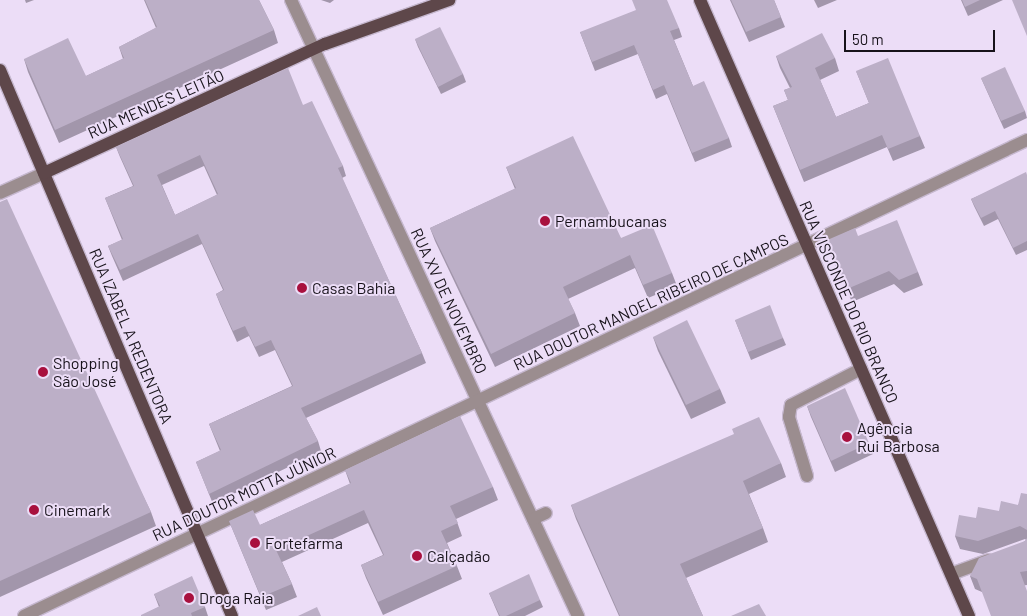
<!DOCTYPE html>
<html>
<head>
<meta charset="utf-8">
<style>
	body { margin:0 }
	#map { position:relative; width:1027px; height:616px; overflow:hidden; background:#ecddf7; font-family:Barlow,sans-serif }
	div>[style] { position:absolute }
	.roads { filter:drop-shadow(1px 0 #c6b8cf) drop-shadow(-1px 0 #c6b8cf) drop-shadow(0 1px #c6b8cf) drop-shadow(0 -1px #c6b8cf) }
	.minor>* { height:12px; margin:-6px; padding:0 6px; transform-origin:6px; border-radius:6px; background:#9b8d8f }
	.major>* { height:12px; margin:-6px; padding:0 6px; transform-origin:6px; border-radius:6px; background:#5e474a }
	.wall>* { inset:0; background:#a296ab }
	.building>* { inset:0; background:#bcafc7 }
	.dots>* { width:14px; height:14px; translate:-50% -50%; box-sizing:border-box; border:2px solid #ecddf7; border-radius:50% }
	span { translate:-50% -50%; white-space:nowrap; text-align:center; line-height:1.15; -webkit-text-stroke:4px #ecddf7; paint-order:stroke }
	.street-label { font-size:16px; color:#17121a }
	.poi-label { font-size:16px; color:#17121a }
	.left { translate:0 -50%; text-align:left }
	.scale { position:absolute; left:844px; top:30px; width:151px; height:22px; box-sizing:border-box; border:2px solid #17121a; border-top:0; padding-left:6px; font-size:15px; line-height:18px; white-space:nowrap; color:#17121a; -webkit-text-stroke:4px #ecddf7; paint-order:stroke }
</style>
</head>
<body>
<div id="map">
	<div class="roads">
		<div class="minor">
			<div style="left:291px;top:0;width:680px;rotate:65.02deg"></div>
			<div style="left:0;top:193px;width:48px;rotate:-24.4deg"></div>
			<div style="left:807px;top:476px;width:62px;rotate:-107deg"></div>
			<div style="left:789px;top:417px;width:12px;rotate:-81deg"></div>
			<div style="left:791px;top:405px;width:79px;rotate:-27.2deg"></div>
			<div style="left:533px;top:519px;width:14px;rotate:-25deg"></div>
			<div style="left:951px;top:574px;width:40px;rotate:-20.2deg"></div>
			<div style="left:24px;top:616px;width:1110px;rotate:-25.39deg"></div>
		</div>
		<div class="major">
			<div style="left:700px;top:0;width:672px;rotate:66.41deg"></div>
			<div style="left:0;top:70px;width:593px;rotate:66.98deg"></div>
			<div style="left:44px;top:173px;width:309px;rotate:-24.7deg"></div>
			<div style="left:325px;top:44px;width:132px;rotate:-19.5deg"></div>
		</div>
	</div>
	<div class="wall">
		<div style="clip-path:polygon(25px 0,34px 0,26px 3px)"></div>
		<div style="clip-path:polygon(144px 0,259px 0,274px 30px,278px 43px,59px 143px,28px 72px,24px 59px,86px 76px,123px 59px,119px 47px,156px 28px)"></div>
		<div style="clip-path:polygon(321px 0,334px 0,330px 3px)"></div>
		<div style="clip-path:polygon(730px 0,774px 0,785px 27px,749px 42px)"></div>
		<div style="clip-path:polygon(814px 0,837px 0,818px 8px)"></div>
		<div style="clip-path:polygon(961px 0,1003px 0,968px 16px)"></div>
		<div style="clip-path:polygon(679px 28px,682px 37px,674px 40px,693px 86px,729px 138px,732px 147px,695px 162px,667px 94px,656px 99px,638px 54px,595px 71px,580px 32px)"></div>
		<div style="clip-path:polygon(415px 39px,463px 74px,466px 82px,441px 94px,418px 47px)"></div>
		<div style="clip-path:polygon(776px 56px,835px 58px,839px 71px,820px 80px,836px 117px,869px 103px,856px 71px,920px 136px,925px 148px,893px 161px,887px 147px,804px 182px,773px 106px,788px 100px,784px 90px,790px 88px,780px 68px)"></div>
		<div style="clip-path:polygon(981px 78px,1025px 111px,1027px 118px,1004px 129px)"></div>
		<div style="clip-path:polygon(evenodd,303px 105px,343px 166px,346px 176px,342px 178px,422px 353px,426px 363px,306px 418px,318px 441px,321px 451px,213px 504px,196px 462px,220px 451px,209px 424px,292px 386px,275px 350px,259px 357px,249px 336px,237px 342px,220px 304px,216px 294px,223px 290px,202px 244px,123px 281px,112px 256px,108px 246px,122px 240px,105px 198px,133px 186px,120px 157px,116px 147px,303px 105px,204px 166px,217px 195px,175px 215px,162px 185px,204px 166px)"></div>
		<div style="clip-path:polygon(506px 167px,621px 238px,672px 273px,677px 286px,648px 298px,635px 268px,568px 299px,575px 313px,580px 326px,495px 367px,435px 241px,430px 228px,515px 189px)"></div>
		<div style="clip-path:polygon(1027px 175px,1027px 250px,1016px 255px,998px 219px,984px 226px,974px 206px,971px 199px)"></div>
		<div style="clip-path:polygon(0 202px,151px 512px,156px 526px,0 597px)"></div>
		<div style="clip-path:polygon(858px 236px,918px 272px,923px 285px,904px 293px,894px 284px,852px 302px,830px 254px,825px 241px)"></div>
		<div style="clip-path:polygon(735px 320px,783px 338px,786px 345px,751px 360px)"></div>
		<div style="clip-path:polygon(653px 337px,720px 389px,726px 403px,691px 419px,658px 351px)"></div>
		<div style="clip-path:polygon(807px 406px,869px 443px,873px 454px,835px 472px,811px 417px)"></div>
		<div style="clip-path:polygon(781px 463px,786px 477px,749px 494px,763px 528px,768px 542px,686px 578px,703px 616px,619px 616px,576px 519px,571px 505px)"></div>
		<div style="clip-path:polygon(345px 470px,493px 487px,498px 500px,456px 519px,462px 536px,447px 543px,457px 566px,462px 579px,383px 615px,366px 578px,361px 565px,383px 555px,368px 523px,282px 562px,292px 584px,297px 597px,266px 610px,229px 521px,260px 525px,350px 484px)"></div>
		<div style="clip-path:polygon(1027px 494px,1027px 585px,982px 592px,975px 589px,970px 576px,1025px 541px,1026px 540px,1025px 539px,983px 554px,960px 549px,955px 536px,976px 518px,1018px 505px)"></div>
		<div style="clip-path:polygon(489px 593px,540px 600px,543px 607px,525px 616px,499px 616px)"></div>
		<div style="clip-path:polygon(154px 594px,205px 607px,208px 616px,141px 616px,159px 607px)"></div>
	</div>
	<div class="building">
		<div style="clip-path:polygon(145px 0,259px 0,274px 30px,55px 130px,24px 59px,68px 38px,86px 76px,124px 58px,119px 47px,157px 27px)"></div>
		<div style="clip-path:polygon(632px 0,667px 0,679px 28px,670px 31px,693px 86px,704px 81px,729px 138px,692px 153px,664px 85px,653px 90px,634px 45px,592px 62px,580px 32px,636px 10px)"></div>
		<div style="clip-path:polygon(731px 0,774px 0,781px 17px,746px 32px)"></div>
		<div style="clip-path:polygon(962px 0,980px 0,965px 7px)"></div>
		<div style="clip-path:polygon(1012px 0,1027px 0,1027px 36px)"></div>
		<div style="clip-path:polygon(440px 27px,463px 74px,438px 87px,415px 39px)"></div>
		<div style="clip-path:polygon(822px 33px,835px 58px,815px 68px,836px 117px,869px 103px,856px 71px,888px 58px,920px 136px,888px 149px,882px 135px,800px 170px,773px 106px,788px 100px,784px 90px,792px 87px,776px 56px)"></div>
		<div style="clip-path:polygon(1005px 67px,1025px 111px,1001px 121px,981px 78px)"></div>
		<div style="clip-path:polygon(evenodd,288px 68px,303px 105px,312px 101px,343px 166px,338px 168px,422px 353px,301px 408px,318px 441px,209px 494px,196px 462px,221px 450px,209px 424px,293px 386px,271px 340px,255px 347px,245px 326px,233px 331px,216px 294px,224px 290px,198px 234px,120px 270px,108px 246px,123px 239px,105px 198px,134px 186px,116px 147px,288px 68px,200px 155px,218px 194px,175px 215px,157px 175px,200px 155px)"></div>
		<div style="clip-path:polygon(573px 136px,621px 238px,652px 225px,672px 273px,643px 285px,630px 255px,563px 287px,575px 313px,491px 354px,430px 228px,516px 188px,506px 167px)"></div>
		<div style="clip-path:polygon(1026px 172px,1027px 175px,1027px 241px,1013px 248px,995px 211px,981px 218px,971px 199px)"></div>
		<div style="clip-path:polygon(7px 199px,151px 512px,0 581px,0 202px)"></div>
		<div style="clip-path:polygon(897px 220px,918px 272px,899px 280px,889px 271px,847px 289px,825px 241px,855px 228px,858px 236px)"></div>
		<div style="clip-path:polygon(770px 305px,783px 338px,748px 352px,735px 320px)"></div>
		<div style="clip-path:polygon(687px 320px,720px 389px,686px 405px,653px 337px)"></div>
		<div style="clip-path:polygon(845px 388px,869px 443px,831px 461px,807px 406px)"></div>
		<div style="clip-path:polygon(460px 416px,493px 487px,450px 506px,458px 523px,441px 531px,457px 566px,378px 602px,361px 565px,384px 555px,364px 510px,276px 550px,292px 584px,261px 597px,229px 521px,253px 510px,260px 525px,351px 483px,345px 470px)"></div>
		<div style="clip-path:polygon(759px 417px,781px 463px,743px 481px,763px 528px,680px 564px,703px 616px,620px 616px,571px 505px,734px 434px,732px 429px)"></div>
		<div style="clip-path:polygon(1021px 493px,1027px 494px,1027px 530px,1020px 526px,978px 541px,955px 536px,959px 515px,976px 518px,978px 507px,999px 511px,1001px 501px,1018px 505px)"></div>
		<div style="clip-path:polygon(1027px 538px,1027px 571px,1020px 572px,1027px 591px,1027px 616px,991px 616px,977px 579px,970px 576px,979px 558px,1025px 541px)"></div>
		<div style="clip-path:polygon(529px 574px,540px 600px,506px 616px,500px 616px,489px 593px)"></div>
		<div style="clip-path:polygon(192px 576px,205px 607px,191px 613px,192px 616px,141px 616px,141px 615px,160px 606px,154px 594px)"></div>
		<div style="clip-path:polygon(759px 604px,766px 616px,731px 616px)"></div>
		<div style="clip-path:polygon(317px 607px,321px 616px,298px 616px)"></div>
	</div>
	<div class="dots">
		<div style="left:545px;top:221px;background:#a8103e"></div>
		<div style="left:302px;top:288px;background:#a8103e"></div>
		<div style="left:43px;top:372px;background:#a8103e"></div>
		<div style="left:847px;top:437px;background:#a8103e"></div>
		<div style="left:34px;top:510px;background:#a8103e"></div>
		<div style="left:255px;top:543px;background:#a8103e"></div>
		<div style="left:417px;top:556px;background:#a8103e"></div>
		<div style="left:189px;top:598px;background:#a8103e"></div>
	</div>
	<div class="street-label">
		<span style="left:156px;top:104px;rotate:-24deg">RUA MENDES LEITÃO</span>
		<span style="left:449px;top:301px;rotate:65deg">RUA XV DE NOVEMBRO</span>
		<span style="left:651px;top:302px;rotate:-25deg">RUA DOUTOR MANOEL RIBEIRO DE CAMPOS</span>
		<span style="left:849px;top:302px;rotate:66deg">RUA VISCONDE DO RIO BRANCO</span>
		<span style="left:131px;top:336px;rotate:67deg">RUA IZABEL A REDENTORA</span>
		<span style="left:244px;top:494px;rotate:-25deg">RUA DOUTOR MOTTA JÚNIOR</span>
	</div>
	<div class="poi-label">
		<span class="left" style="left:555px;top:221px">Pernambucanas</span>
		<span class="left" style="left:312px;top:288px">Casas Bahia</span>
		<span class="left" style="left:53px;top:372px">Shopping<br>São José</span>
		<span class="left" style="left:857px;top:437px">Agência<br>Rui Barbosa</span>
		<span class="left" style="left:44px;top:510px">Cinemark</span>
		<span class="left" style="left:265px;top:543px">Fortefarma</span>
		<span class="left" style="left:427px;top:556px">Calçadão</span>
		<span class="left" style="left:199px;top:598px">Droga Raia</span>
	</div>
	<div class="scale">50 m</div>
</div>
</body>
</html>
